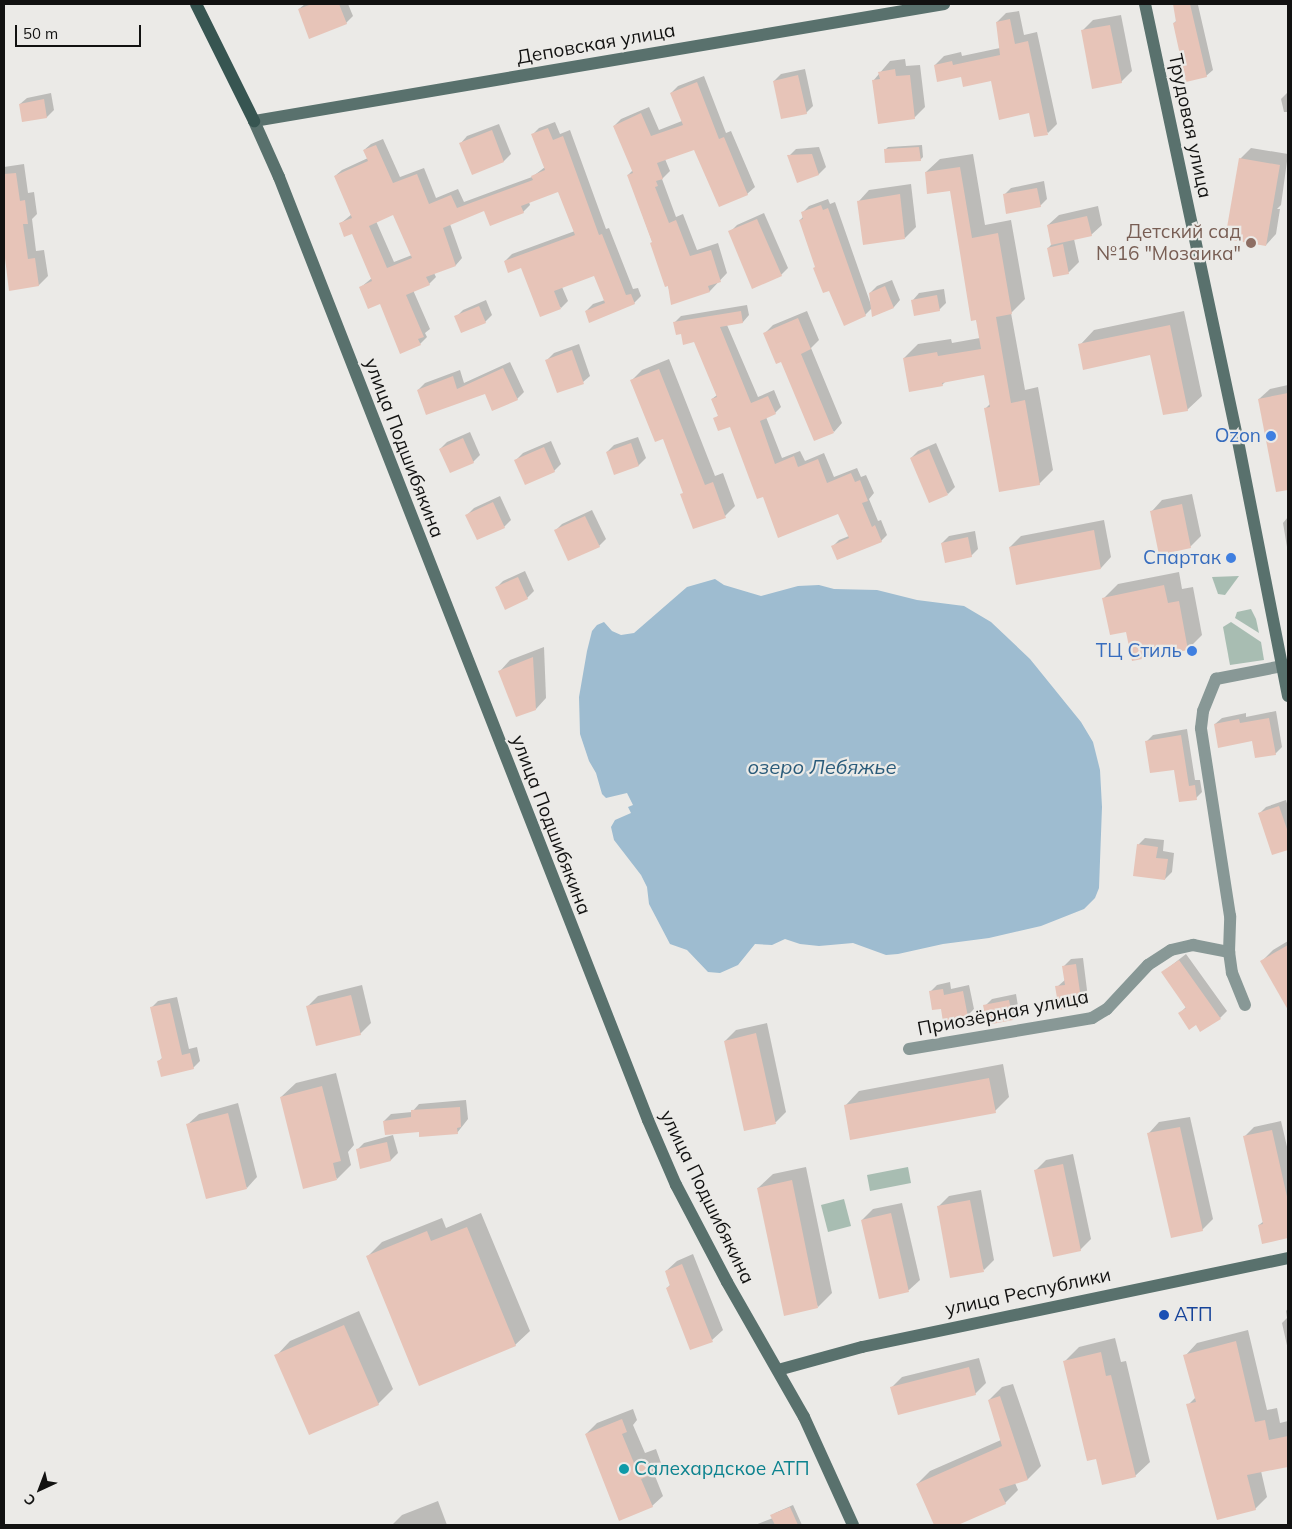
<!DOCTYPE html>
<html>
<head>
<meta charset="utf-8">
<style>
	body { margin:0 }
	#map { position:relative; width:1292px; height:1529px; overflow:hidden; background:#ebeae7; font-family:Mulish,sans-serif }
	div>[style] { position:absolute }
	.green>* { inset:0; background:#a8bdb2 }
	.water>* { inset:0; background:#9ebcd0 }
	.shadow>* { inset:0; background:#0003 }
	.building>* { inset:0; background:#e7c4b8 }
	.street>* { height:12px; margin:-6px; padding:0 6px; transform-origin:6px; border-radius:6px; background:#889896 }
	.secondary>* { height:12px; margin:-6px; padding:0 6px; transform-origin:6px; border-radius:6px; background:#59716d }
	.primary>* { height:12px; margin:-6px; padding:0 6px; transform-origin:6px; border-radius:6px; background:#375551 }
	.dots>* { width:14px; height:14px; translate:-50% -50%; box-sizing:border-box; border:2px solid #ebeae7; border-radius:50% }
	span { translate:-50% -50%; white-space:nowrap; text-align:center; line-height:1.15; -webkit-text-stroke:4.5px #ebeae7; paint-order:stroke }
	.street-label { font-size:19px; color:#121211 }
	.education-label { font-size:19px; color:#785e54 }
	.right { translate:-100% -50%; text-align:right }
	.shop-label { font-size:19px; color:#366cbe }
	.transit-label { font-size:19px; color:#164399 }
	.left { translate:0 -50%; text-align:left }
	.culture-label { font-size:19px; color:#0d838f }
	.water-label { font-size:20px; color:#2a5b7a; font-style:italic }
	.frame { position:absolute; inset:0; border:5px solid #121211; pointer-events:none }
	.north { position:absolute; left:15px; top:1464px; width:50px; height:50px; -webkit-text-stroke:4px #ebeae7; paint-order:stroke; rotate:223deg; font-size:14px; font-weight:700; line-height:20px; text-align:center; color:#121211 }
	.north::after { content:''; display:block; margin:auto; width:18px; height:22px; background:#121211; clip-path:polygon(50% 0,100% 100%,50% 72%,0 100%) }
	.scale { position:absolute; left:15px; top:25px; width:126px; height:22px; box-sizing:border-box; border:2px solid #121211; border-top:0; padding-left:6px; font-size:15px; line-height:18px; white-space:nowrap; color:#121211; -webkit-text-stroke:4px #ebeae7; paint-order:stroke }
</style>
</head>
<body>
<div id="map">
	<div class="green">
		<div style="clip-path:polygon(1239px 576px,1225px 595px,1218px 594px,1212px 577px)"></div>
		<div style="clip-path:polygon(1251px 609px,1256px 619px,1259px 633px,1235px 618px,1237px 612px)"></div>
		<div style="clip-path:polygon(1231px 622px,1261px 642px,1264px 660px,1230px 665px,1223px 627px)"></div>
		<div style="clip-path:polygon(908px 1167px,911px 1183px,870px 1191px,867px 1175px)"></div>
		<div style="clip-path:polygon(844px 1199px,851px 1226px,828px 1232px,821px 1205px)"></div>
	</div>
	<div class="water">
		<div style="clip-path:polygon(715px 579px,724px 585px,761px 596px,798px 586px,819px 585px,834px 589px,877px 590px,917px 600px,964px 606px,991px 622px,1030px 659px,1081px 722px,1093px 742px,1100px 770px,1102px 807px,1099px 888px,1095px 898px,1084px 909px,1041px 926px,989px 938px,943px 944px,898px 954px,886px 955px,853px 943px,819px 946px,800px 944px,785px 939px,772px 945px,755px 944px,738px 965px,720px 973px,708px 972px,687px 950px,670px 944px,649px 904px,647px 887px,641px 875px,614px 840px,611px 827px,615px 820px,631px 813px,628px 807px,633px 805px,627px 793px,606px 798px,602px 794px,596px 773px,589px 761px,580px 734px,579px 697px,587px 651px,592px 631px,597px 625px,604px 622px,612px 631px,621px 635px,634px 633px,687px 587px)"></div>
	</div>
	<div class="shadow">
		<div style="clip-path:polygon(305px 4px,348px 4px,353px 16px,346px 23px,299px 9px)"></div>
		<div style="clip-path:polygon(1174px 4px,1203px 4px,1198px 5px,1213px 70px,1206px 76px,1174px 23px,1177px 20px)"></div>
		<div style="clip-path:polygon(1019px 11px,1024px 35px,1037px 32px,1057px 124px,1048px 133px,1030px 112px,992px 80px,962px 76px,935px 65px,944px 56px,961px 52px,962px 56px,1000px 48px,997px 22px,1006px 13px)"></div>
		<div style="clip-path:polygon(1121px 15px,1132px 71px,1121px 82px,1082px 31px,1093px 20px)"></div>
		<div style="clip-path:polygon(905px 59px,906px 66px,920px 65px,925px 107px,914px 118px,873px 81px,890px 61px)"></div>
		<div style="clip-path:polygon(805px 69px,813px 106px,806px 113px,774px 81px,781px 74px)"></div>
		<div style="clip-path:polygon(704px 76px,726px 133px,731px 131px,755px 187px,747px 194px,695px 148px,665px 159px,670px 171px,662px 179px,676px 217px,683px 214px,697px 250px,718px 243px,727px 273px,710px 291px,672px 303px,668px 285px,628px 175px,633px 170px,614px 126px,621px 119px,649px 107px,659px 130px,682px 121px,671px 93px,678px 86px)"></div>
		<div style="clip-path:polygon(1288px 92px,1288px 112px,1284px 112px,1281px 99px)"></div>
		<div style="clip-path:polygon(51px 93px,54px 110px,47px 117px,23px 121px,20px 104px,27px 98px)"></div>
		<div style="clip-path:polygon(evenodd,555px 122px,560px 134px,570px 130px,606px 229px,609px 228px,633px 289px,638px 288px,641px 296px,634px 303px,586px 311px,593px 304px,605px 300px,595px 274px,562px 287px,568px 301px,561px 308px,522px 267px,505px 261px,512px 254px,575px 231px,559px 190px,529px 202px,530px 205px,523px 212px,485px 209px,450px 224px,462px 258px,456px 265px,434px 273px,436px 277px,429px 284px,413px 290px,430px 329px,425px 333px,427px 337px,420px 344px,380px 302px,361px 287px,372px 278px,352px 232px,340px 224px,352px 214px,335px 176px,342px 170px,368px 158px,364px 150px,371px 144px,383px 139px,400px 177px,424px 168px,436px 198px,458px 189px,464px 202px,532px 177px,545px 167px,532px 135px,539px 128px,555px 122px,394px 214px,412px 255px,394px 262px,376px 221px,394px 214px)"></div>
		<div style="clip-path:polygon(499px 124px,511px 154px,504px 161px,473px 173px,461px 143px,467px 136px)"></div>
		<div style="clip-path:polygon(922px 145px,923px 157px,920px 160px,885px 150px,888px 147px)"></div>
		<div style="clip-path:polygon(819px 147px,826px 167px,819px 174px,798px 181px,789px 156px,796px 149px)"></div>
		<div style="clip-path:polygon(1251px 148px,1288px 154px,1281px 205px,1277px 209px,1280px 209px,1276px 234px,1266px 245px,1240px 159px)"></div>
		<div style="clip-path:polygon(973px 154px,985px 225px,1011px 220px,1025px 299px,1011px 313px,1025px 390px,1038px 387px,1053px 470px,1039px 484px,986px 408px,990px 404px,985px 374px,946px 381px,942px 385px,904px 358px,918px 344px,951px 339px,952px 343px,980px 338px,951px 190px,926px 172px,940px 159px)"></div>
		<div style="clip-path:polygon(24px 164px,28px 193px,34px 192px,37px 214px,32px 219px,36px 251px,44px 250px,48px 276px,39px 285px,10px 289px,4px 241px,4px 167px)"></div>
		<div style="clip-path:polygon(1044px 181px,1047px 199px,1040px 206px,1004px 195px,1011px 188px)"></div>
		<div style="clip-path:polygon(911px 184px,916px 227px,905px 238px,859px 201px,869px 190px)"></div>
		<div style="clip-path:polygon(828px 199px,830px 204px,835px 202px,871px 305px,870px 293px,877px 286px,892px 280px,900px 300px,894px 307px,873px 316px,872px 308px,865px 315px,829px 289px,816px 266px,800px 220px,803px 217px,802px 213px,809px 206px)"></div>
		<div style="clip-path:polygon(1098px 206px,1102px 225px,1091px 235px,1074px 239px,1079px 262px,1069px 272px,1054px 276px,1048px 248px,1052px 244px,1048px 225px,1059px 215px)"></div>
		<div style="clip-path:polygon(764px 213px,788px 268px,781px 275px,730px 232px,737px 225px)"></div>
		<div style="clip-path:polygon(944px 289px,946px 303px,939px 310px,913px 300px,919px 293px)"></div>
		<div style="clip-path:polygon(486px 300px,492px 315px,485px 322px,456px 317px,463px 310px)"></div>
		<div style="clip-path:polygon(747px 305px,749px 315px,743px 322px,727px 325px,758px 397px,774px 390px,781px 407px,775px 413px,766px 417px,782px 458px,800px 451px,805px 461px,824px 453px,834px 477px,857px 468px,861px 477px,866px 475px,874px 493px,869px 499px,878px 521px,881px 520px,887px 535px,881px 541px,833px 546px,839px 540px,849px 536px,839px 513px,763px 495px,731px 425px,715px 419px,719px 415px,712px 399px,717px 395px,695px 341px,682px 333px,674px 323px,681px 316px)"></div>
		<div style="clip-path:polygon(807px 311px,819px 340px,811px 348px,842px 423px,834px 432px,764px 334px,773px 325px)"></div>
		<div style="clip-path:polygon(1184px 311px,1202px 396px,1187px 410px,1151px 353px,1080px 345px,1094px 330px)"></div>
		<div style="clip-path:polygon(579px 344px,590px 376px,583px 382px,547px 360px,554px 353px)"></div>
		<div style="clip-path:polygon(669px 359px,715px 476px,723px 473px,735px 506px,725px 516px,684px 492px,663px 437px,631px 381px,642px 370px)"></div>
		<div style="clip-path:polygon(510px 362px,524px 392px,517px 399px,486px 393px,418px 390px,425px 383px,460px 370px,464px 383px)"></div>
		<div style="clip-path:polygon(1288px 385px,1288px 488px,1277px 491px,1259px 399px,1270px 389px)"></div>
		<div style="clip-path:polygon(470px 432px,480px 455px,473px 462px,440px 449px,447px 442px)"></div>
		<div style="clip-path:polygon(638px 437px,646px 458px,639px 465px,615px 473px,607px 452px,614px 445px)"></div>
		<div style="clip-path:polygon(551px 441px,561px 464px,554px 471px,516px 460px,523px 453px)"></div>
		<div style="clip-path:polygon(936px 443px,955px 487px,948px 494px,911px 458px,918px 451px)"></div>
		<div style="clip-path:polygon(1192px 494px,1201px 536px,1190px 547px,1152px 511px,1162px 500px)"></div>
		<div style="clip-path:polygon(500px 496px,511px 520px,504px 527px,467px 515px,474px 508px)"></div>
		<div style="clip-path:polygon(592px 510px,606px 539px,599px 546px,555px 531px,562px 524px)"></div>
		<div style="clip-path:polygon(1288px 517px,1288px 553px,1283px 523px)"></div>
		<div style="clip-path:polygon(1104px 520px,1111px 557px,1101px 568px,1010px 547px,1021px 536px)"></div>
		<div style="clip-path:polygon(975px 531px,978px 549px,971px 556px,942px 543px,949px 536px)"></div>
		<div style="clip-path:polygon(525px 571px,534px 591px,527px 598px,496px 588px,503px 581px)"></div>
		<div style="clip-path:polygon(1179px 572px,1182px 589px,1193px 587px,1202px 635px,1188px 649px,1127px 631px,1104px 598px,1118px 584px)"></div>
		<div style="clip-path:polygon(544px 647px,546px 698px,536px 709px,500px 671px,510px 660px)"></div>
		<div style="clip-path:polygon(1276px 711px,1282px 747px,1275px 754px,1253px 740px,1215px 724px,1222px 718px,1246px 713px,1246px 717px)"></div>
		<div style="clip-path:polygon(1187px 729px,1195px 780px,1200px 780px,1202px 792px,1196px 798px,1175px 768px,1147px 741px,1153px 735px)"></div>
		<div style="clip-path:polygon(1286px 800px,1288px 807px,1288px 848px,1273px 854px,1259px 814px,1266px 807px)"></div>
		<div style="clip-path:polygon(1145px 838px,1164px 840px,1163px 851px,1174px 853px,1172px 872px,1165px 879px,1138px 845px)"></div>
		<div style="clip-path:polygon(1288px 941px,1288px 1007px,1262px 961px,1273px 950px)"></div>
		<div style="clip-path:polygon(1186px 954px,1227px 1011px,1220px 1018px,1196px 1023px,1180px 1013px,1186px 1007px,1163px 972px)"></div>
		<div style="clip-path:polygon(1083px 958px,1088px 998px,1082px 1005px,1057px 987px,1066px 979px,1064px 966px,1071px 959px)"></div>
		<div style="clip-path:polygon(950px 982px,951px 989px,969px 985px,974px 1009px,967px 1016px,942px 1007px,930px 992px,937px 985px)"></div>
		<div style="clip-path:polygon(362px 985px,371px 1023px,360px 1034px,307px 1007px,318px 996px)"></div>
		<div style="clip-path:polygon(1016px 994px,1019px 1012px,1012px 1019px,985px 1006px,992px 999px)"></div>
		<div style="clip-path:polygon(177px 997px,189px 1049px,197px 1047px,200px 1061px,193px 1068px,159px 1061px,163px 1057px,151px 1008px,158px 1001px)"></div>
		<div style="clip-path:polygon(767px 1023px,786px 1112px,776px 1122px,745px 1129px,725px 1041px,736px 1030px)"></div>
		<div style="clip-path:polygon(1003px 1064px,1009px 1097px,995px 1111px,845px 1106px,859px 1091px)"></div>
		<div style="clip-path:polygon(336px 1073px,354px 1145px,348px 1152px,351px 1165px,337px 1179px,281px 1097px,296px 1083px)"></div>
		<div style="clip-path:polygon(466px 1100px,468px 1119px,457px 1133px,420px 1131px,384px 1121px,391px 1114px,412px 1112px,419px 1104px)"></div>
		<div style="clip-path:polygon(238px 1103px,257px 1177px,247px 1188px,188px 1124px,199px 1114px)"></div>
		<div style="clip-path:polygon(1190px 1117px,1213px 1219px,1202px 1230px,1149px 1133px,1159px 1122px)"></div>
		<div style="clip-path:polygon(1281px 1121px,1288px 1151px,1288px 1237px,1263px 1243px,1259px 1225px,1264px 1221px,1245px 1136px,1254px 1127px)"></div>
		<div style="clip-path:polygon(393px 1135px,398px 1153px,391px 1160px,361px 1167px,357px 1150px,364px 1143px)"></div>
		<div style="clip-path:polygon(1073px 1154px,1091px 1239px,1080px 1250px,1036px 1170px,1046px 1160px)"></div>
		<div style="clip-path:polygon(806px 1167px,832px 1293px,818px 1307px,758px 1188px,773px 1174px)"></div>
		<div style="clip-path:polygon(981px 1190px,994px 1260px,984px 1270px,938px 1207px,949px 1196px)"></div>
		<div style="clip-path:polygon(902px 1203px,920px 1280px,909px 1290px,880px 1297px,862px 1220px,873px 1209px)"></div>
		<div style="clip-path:polygon(481px 1213px,530px 1331px,515px 1345px,367px 1257px,382px 1242px,442px 1218px,446px 1228px)"></div>
		<div style="clip-path:polygon(693px 1254px,723px 1330px,712px 1340px,667px 1288px,671px 1284px,666px 1271px,677px 1261px)"></div>
		<div style="clip-path:polygon(1288px 1308px,1288px 1350px,1282px 1323px,1287px 1318px,1286px 1311px)"></div>
		<div style="clip-path:polygon(359px 1311px,393px 1389px,378px 1404px,276px 1356px,290px 1341px)"></div>
		<div style="clip-path:polygon(1248px 1330px,1267px 1410px,1277px 1408px,1280px 1423px,1288px 1421px,1288px 1466px,1261px 1471px,1267px 1497px,1255px 1509px,1188px 1405px,1196px 1397px,1185px 1356px,1197px 1343px)"></div>
		<div style="clip-path:polygon(1115px 1338px,1121px 1362px,1126px 1361px,1150px 1462px,1135px 1476px,1097px 1458px,1065px 1361px,1079px 1347px)"></div>
		<div style="clip-path:polygon(979px 1358px,986px 1383px,975px 1394px,892px 1387px,902px 1377px)"></div>
		<div style="clip-path:polygon(1013px 1384px,1041px 1466px,1028px 1479px,1015px 1483px,1018px 1490px,1005px 1503px,955px 1525px,935px 1525px,917px 1484px,930px 1471px,1001px 1440px,989px 1400px,1002px 1387px)"></div>
		<div style="clip-path:polygon(633px 1409px,637px 1420px,633px 1425px,645px 1453px,656px 1449px,661px 1463px,653px 1471px,663px 1496px,652px 1506px,586px 1434px,597px 1423px)"></div>
		<div style="clip-path:polygon(438px 1501px,447px 1525px,392px 1525px,402px 1515px)"></div>
		<div style="clip-path:polygon(793px 1505px,802px 1525px,755px 1525px,773px 1518px,772px 1516px,775px 1513px)"></div>
	</div>
	<div class="building">
		<div style="clip-path:polygon(312px 4px,339px 4px,347px 24px,309px 39px,298px 9px)"></div>
		<div style="clip-path:polygon(1173px 4px,1190px 4px,1207px 77px,1186px 82px,1173px 23px,1176px 22px)"></div>
		<div style="clip-path:polygon(1010px 19px,1015px 44px,1028px 41px,1048px 135px,1034px 137px,1029px 113px,999px 120px,991px 81px,963px 87px,961px 77px,937px 82px,934px 65px,952px 61px,953px 65px,1000px 55px,996px 22px)"></div>
		<div style="clip-path:polygon(1110px 25px,1122px 83px,1092px 89px,1081px 30px)"></div>
		<div style="clip-path:polygon(895px 69px,896px 76px,910px 75px,915px 119px,878px 124px,872px 80px,880px 79px,878px 72px)"></div>
		<div style="clip-path:polygon(798px 75px,807px 114px,781px 119px,773px 81px)"></div>
		<div style="clip-path:polygon(697px 82px,719px 139px,724px 137px,748px 195px,719px 207px,694px 150px,657px 163px,663px 179px,656px 181px,658px 186px,655px 187px,669px 223px,676px 220px,690px 256px,711px 250px,721px 282px,708px 286px,710px 292px,671px 305px,668px 286px,665px 287px,650px 243px,652px 242px,627px 175px,633px 173px,613px 126px,641px 113px,651px 136px,683px 125px,670px 93px)"></div>
		<div style="clip-path:polygon(44px 99px,47px 118px,22px 122px,19px 104px)"></div>
		<div style="clip-path:polygon(evenodd,548px 128px,553px 140px,563px 136px,599px 235px,602px 234px,626px 295px,631px 294px,635px 304px,589px 323px,585px 311px,605px 303px,594px 276px,554px 291px,561px 309px,540px 317px,521px 268px,508px 273px,504px 261px,575px 235px,558px 192px,521px 206px,524px 213px,490px 226px,484px 211px,443px 228px,456px 266px,426px 277px,430px 285px,406px 295px,424px 337px,418px 339px,421px 345px,400px 354px,380px 304px,368px 309px,359px 287px,372px 281px,352px 234px,344px 237px,339px 223px,352px 218px,334px 176px,368px 161px,363px 150px,376px 145px,393px 183px,417px 174px,429px 204px,451px 195px,457px 208px,533px 180px,531px 176px,545px 170px,531px 134px,548px 128px,393px 215px,412px 258px,387px 268px,369px 226px,393px 215px)"></div>
		<div style="clip-path:polygon(492px 130px,504px 162px,472px 175px,459px 143px)"></div>
		<div style="clip-path:polygon(919px 147px,921px 161px,885px 163px,884px 149px)"></div>
		<div style="clip-path:polygon(812px 154px,819px 175px,797px 183px,787px 155px)"></div>
		<div style="clip-path:polygon(1239px 158px,1280px 165px,1266px 246px,1225px 239px)"></div>
		<div style="clip-path:polygon(960px 167px,972px 238px,998px 233px,1012px 314px,996px 317px,1011px 403px,1025px 400px,1040px 485px,999px 492px,984px 408px,990px 407px,984px 375px,942px 383px,943px 386px,909px 392px,903px 358px,937px 352px,938px 356px,981px 349px,976px 320px,971px 321px,950px 191px,927px 194px,925px 172px)"></div>
		<div style="clip-path:polygon(16px 173px,20px 201px,25px 200px,28px 224px,23px 224px,28px 259px,35px 258px,39px 286px,9px 291px,4px 250px,4px 174px)"></div>
		<div style="clip-path:polygon(1037px 188px,1041px 207px,1006px 214px,1003px 194px)"></div>
		<div style="clip-path:polygon(900px 194px,905px 239px,863px 245px,857px 201px)"></div>
		<div style="clip-path:polygon(821px 205px,823px 210px,828px 208px,866px 316px,844px 326px,829px 291px,823px 293px,813px 268px,815px 267px,799px 220px,803px 219px,801px 212px)"></div>
		<div style="clip-path:polygon(1087px 216px,1092px 236px,1051px 245px,1047px 225px)"></div>
		<div style="clip-path:polygon(757px 219px,782px 276px,752px 289px,728px 231px)"></div>
		<div style="clip-path:polygon(1063px 244px,1069px 274px,1053px 277px,1047px 248px)"></div>
		<div style="clip-path:polygon(885px 286px,894px 308px,872px 317px,869px 293px)"></div>
		<div style="clip-path:polygon(937px 295px,940px 311px,914px 316px,911px 300px)"></div>
		<div style="clip-path:polygon(479px 306px,486px 323px,461px 333px,454px 316px)"></div>
		<div style="clip-path:polygon(741px 311px,743px 323px,720px 327px,751px 403px,768px 396px,776px 414px,760px 421px,775px 464px,794px 456px,798px 467px,818px 459px,827px 483px,851px 473px,855px 482px,860px 480px,868px 501px,862px 503px,872px 527px,875px 525px,882px 542px,837px 560px,831px 546px,849px 538px,838px 514px,778px 538px,763px 497px,757px 499px,730px 427px,718px 431px,713px 418px,718px 416px,711px 399px,717px 397px,694px 342px,683px 345px,681px 334px,676px 335px,673px 322px)"></div>
		<div style="clip-path:polygon(798px 318px,811px 349px,801px 354px,834px 433px,814px 441px,781px 362px,776px 364px,763px 333px)"></div>
		<div style="clip-path:polygon(1170px 325px,1188px 411px,1163px 415px,1150px 355px,1083px 370px,1078px 344px)"></div>
		<div style="clip-path:polygon(572px 350px,584px 384px,557px 393px,545px 360px)"></div>
		<div style="clip-path:polygon(503px 368px,518px 400px,492px 411px,485px 394px,426px 415px,417px 390px,453px 376px,457px 389px)"></div>
		<div style="clip-path:polygon(659px 369px,705px 485px,713px 482px,726px 518px,693px 529px,680px 494px,683px 493px,663px 439px,655px 442px,630px 380px)"></div>
		<div style="clip-path:polygon(1288px 393px,1288px 490px,1276px 492px,1258px 399px)"></div>
		<div style="clip-path:polygon(463px 438px,474px 463px,450px 473px,439px 449px)"></div>
		<div style="clip-path:polygon(631px 443px,639px 466px,614px 475px,606px 452px)"></div>
		<div style="clip-path:polygon(544px 447px,555px 472px,525px 485px,514px 460px)"></div>
		<div style="clip-path:polygon(929px 449px,948px 495px,929px 503px,910px 458px)"></div>
		<div style="clip-path:polygon(493px 502px,505px 528px,477px 540px,465px 515px)"></div>
		<div style="clip-path:polygon(1182px 504px,1191px 548px,1159px 555px,1150px 511px)"></div>
		<div style="clip-path:polygon(585px 516px,600px 547px,568px 561px,554px 530px)"></div>
		<div style="clip-path:polygon(1094px 530px,1101px 569px,1016px 585px,1009px 547px)"></div>
		<div style="clip-path:polygon(968px 537px,972px 557px,945px 563px,941px 543px)"></div>
		<div style="clip-path:polygon(518px 577px,528px 599px,505px 610px,495px 587px)"></div>
		<div style="clip-path:polygon(1164px 585px,1168px 603px,1179px 601px,1188px 650px,1132px 661px,1126px 632px,1110px 635px,1102px 598px)"></div>
		<div style="clip-path:polygon(533px 657px,536px 710px,516px 717px,498px 671px)"></div>
		<div style="clip-path:polygon(1269px 718px,1276px 755px,1255px 758px,1252px 741px,1218px 748px,1214px 724px,1239px 719px,1240px 723px)"></div>
		<div style="clip-path:polygon(1181px 735px,1189px 786px,1195px 785px,1197px 800px,1179px 802px,1174px 770px,1150px 773px,1145px 741px)"></div>
		<div style="clip-path:polygon(1279px 806px,1288px 832px,1288px 850px,1272px 855px,1258px 813px)"></div>
		<div style="clip-path:polygon(1137px 844px,1158px 847px,1156px 858px,1168px 859px,1165px 880px,1133px 876px)"></div>
		<div style="clip-path:polygon(1288px 945px,1288px 1010px,1260px 961px)"></div>
		<div style="clip-path:polygon(1179px 960px,1221px 1019px,1200px 1032px,1196px 1025px,1189px 1030px,1178px 1013px,1186px 1008px,1161px 972px)"></div>
		<div style="clip-path:polygon(1076px 964px,1082px 1006px,1059px 1010px,1055px 986px,1065px 985px,1062px 966px)"></div>
		<div style="clip-path:polygon(943px 989px,944px 995px,963px 991px,968px 1017px,943px 1022px,941px 1009px,932px 1010px,929px 991px)"></div>
		<div style="clip-path:polygon(351px 995px,361px 1035px,316px 1046px,306px 1006px)"></div>
		<div style="clip-path:polygon(1009px 1000px,1013px 1020px,987px 1025px,983px 1005px)"></div>
		<div style="clip-path:polygon(170px 1003px,182px 1055px,190px 1053px,194px 1069px,161px 1077px,157px 1061px,162px 1059px,150px 1007px)"></div>
		<div style="clip-path:polygon(756px 1033px,776px 1124px,744px 1131px,724px 1041px)"></div>
		<div style="clip-path:polygon(989px 1078px,996px 1113px,850px 1140px,844px 1105px)"></div>
		<div style="clip-path:polygon(322px 1086px,341px 1161px,333px 1163px,337px 1180px,303px 1189px,280px 1097px)"></div>
		<div style="clip-path:polygon(460px 1107px,461px 1127px,457px 1128px,458px 1134px,419px 1137px,419px 1132px,385px 1135px,383px 1121px,411px 1117px,411px 1110px)"></div>
		<div style="clip-path:polygon(228px 1113px,247px 1189px,206px 1199px,186px 1124px)"></div>
		<div style="clip-path:polygon(1180px 1127px,1203px 1231px,1171px 1238px,1147px 1133px)"></div>
		<div style="clip-path:polygon(1272px 1130px,1288px 1201px,1288px 1238px,1262px 1244px,1258px 1225px,1263px 1224px,1243px 1136px)"></div>
		<div style="clip-path:polygon(387px 1142px,391px 1161px,360px 1169px,356px 1149px)"></div>
		<div style="clip-path:polygon(1063px 1164px,1081px 1251px,1053px 1257px,1034px 1170px)"></div>
		<div style="clip-path:polygon(792px 1180px,818px 1308px,784px 1316px,757px 1188px)"></div>
		<div style="clip-path:polygon(970px 1200px,984px 1272px,950px 1278px,937px 1206px)"></div>
		<div style="clip-path:polygon(891px 1213px,909px 1292px,879px 1299px,861px 1220px)"></div>
		<div style="clip-path:polygon(467px 1227px,516px 1346px,419px 1386px,366px 1256px,427px 1231px,431px 1241px)"></div>
		<div style="clip-path:polygon(682px 1264px,713px 1342px,690px 1350px,666px 1288px,670px 1286px,665px 1271px)"></div>
		<div style="clip-path:polygon(344px 1325px,379px 1405px,309px 1435px,274px 1355px)"></div>
		<div style="clip-path:polygon(1236px 1341px,1255px 1422px,1265px 1420px,1269px 1440px,1288px 1436px,1288px 1467px,1247px 1475px,1256px 1510px,1217px 1520px,1186px 1404px,1196px 1402px,1183px 1355px)"></div>
		<div style="clip-path:polygon(1101px 1352px,1106px 1376px,1111px 1375px,1136px 1477px,1102px 1485px,1096px 1459px,1087px 1461px,1063px 1361px)"></div>
		<div style="clip-path:polygon(969px 1367px,976px 1395px,898px 1415px,890px 1387px)"></div>
		<div style="clip-path:polygon(1000px 1396px,1028px 1480px,999px 1489px,1006px 1504px,958px 1525px,934px 1525px,916px 1484px,1002px 1446px,988px 1400px)"></div>
		<div style="clip-path:polygon(622px 1419px,627px 1432px,622px 1434px,634px 1463px,645px 1459px,651px 1475px,641px 1479px,653px 1507px,619px 1521px,585px 1434px)"></div>
		<div style="clip-path:polygon(790px 1507px,798px 1525px,775px 1525px,770px 1515px)"></div>
	</div>
	<div class="street">
		<div style="left:1245px;top:1005px;width:35px;rotate:-112deg"></div>
		<div style="left:1232px;top:973px;width:21px;rotate:-98deg"></div>
		<div style="left:1229px;top:952px;width:36px;rotate:-88deg"></div>
		<div style="left:1230px;top:916px;width:190px;rotate:-98.8deg"></div>
		<div style="left:1201px;top:728px;width:17px;rotate:-83deg"></div>
		<div style="left:1203px;top:711px;width:35px;rotate:-68deg"></div>
		<div style="left:1216px;top:679px;width:67px;rotate:-11.1deg"></div>
		<div style="left:909px;top:1049px;width:186px;rotate:-9.6deg"></div>
		<div style="left:1092px;top:1018px;width:17px;rotate:-31deg"></div>
		<div style="left:1107px;top:1009px;width:60px;rotate:-47deg"></div>
		<div style="left:1148px;top:965px;width:27px;rotate:-33deg"></div>
		<div style="left:1171px;top:950px;width:23px;rotate:-13deg"></div>
		<div style="left:1193px;top:945px;width:37px;rotate:11deg"></div>
	</div>
	<div class="secondary">
		<div style="left:1145px;top:4px;width:442px;rotate:78deg"></div>
		<div style="left:1237px;top:436px;width:265px;rotate:78.9deg"></div>
		<div style="left:778px;top:1370px;width:87px;rotate:-15.3deg"></div>
		<div style="left:862px;top:1347px;width:435px;rotate:-11.8deg"></div>
		<div style="left:853px;top:1525px;width:119px;rotate:-114.4deg"></div>
		<div style="left:804px;top:1417px;width:155px;rotate:-119.7deg"></div>
		<div style="left:727px;top:1282px;width:110px;rotate:-117.7deg"></div>
		<div style="left:676px;top:1185px;width:71px;rotate:-113.3deg"></div>
		<div style="left:648px;top:1120px;width:1013px;rotate:-111.37deg"></div>
		<div style="left:279px;top:177px;width:61px;rotate:-114.1deg"></div>
		<div style="left:254px;top:121px;width:700px;rotate:-9.62deg"></div>
	</div>
	<div class="primary">
		<div style="left:196px;top:4px;width:131px;rotate:63.6deg"></div>
	</div>
	<div class="dots">
		<div style="left:1251px;top:243px;background:#8d6e63"></div>
		<div style="left:1271px;top:436px;background:#3f7fe0"></div>
		<div style="left:1231px;top:558px;background:#3f7fe0"></div>
		<div style="left:1192px;top:651px;background:#3f7fe0"></div>
		<div style="left:1164px;top:1315px;background:#1a4fb4"></div>
		<div style="left:624px;top:1469px;background:#0f9aa8"></div>
	</div>
	<div class="street-label">
		<span style="left:596px;top:44px;rotate:-10deg">Деповская улица</span>
		<span style="left:1190px;top:126px;rotate:78deg">Трудовая улица</span>
		<span style="left:404px;top:448px;rotate:69deg">улица Подшибякина</span>
		<span style="left:551px;top:825px;rotate:69deg">улица Подшибякина</span>
		<span style="left:1003px;top:1013px;rotate:-11deg">Приозёрная улица</span>
		<span style="left:707px;top:1197px;rotate:64deg">улица Подшибякина</span>
		<span style="left:1028px;top:1292px;rotate:-12deg">улица Республики</span>
	</div>
	<div class="education-label">
		<span class="right" style="left:1241px;top:243px">Детский сад<br>№16 "Мозаика"</span>
	</div>
	<div class="shop-label">
		<span class="right" style="left:1261px;top:436px">Ozon</span>
		<span class="right" style="left:1221px;top:558px">Спартак</span>
		<span class="right" style="left:1182px;top:651px">ТЦ Стиль</span>
	</div>
	<div class="transit-label">
		<span class="left" style="left:1174px;top:1315px">АТП</span>
	</div>
	<div class="culture-label">
		<span class="left" style="left:634px;top:1469px">Салехардское АТП</span>
	</div>
	<div class="water-label">
		<span style="left:822px;top:766px">озеро Лебяжье</span>
	</div>
	<div class="frame"></div>
	<div class="north">С</div>
	<div class="scale">50 m</div>
</div>
</body>
</html>
